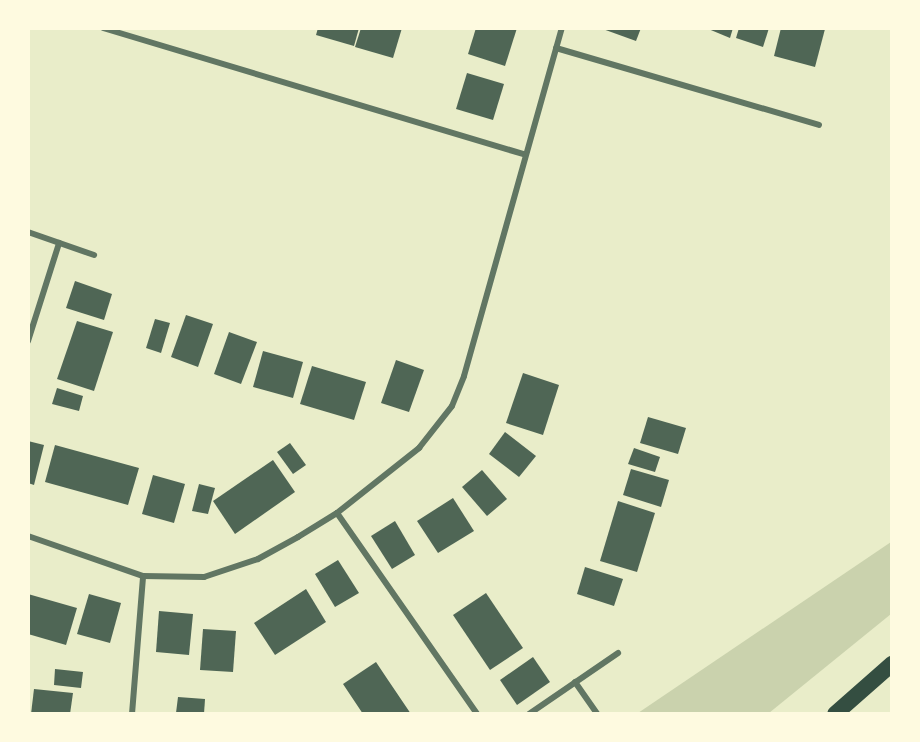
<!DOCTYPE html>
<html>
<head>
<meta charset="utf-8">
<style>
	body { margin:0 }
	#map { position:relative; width:920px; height:742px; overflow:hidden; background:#e9edc9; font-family:"PT Sans",sans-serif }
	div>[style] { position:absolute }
	.green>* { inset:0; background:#cad2ad }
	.building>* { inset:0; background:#4f6655 }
	.minor>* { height:6px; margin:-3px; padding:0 3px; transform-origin:3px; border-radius:3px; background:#617663 }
	.trunk>* { height:16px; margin:-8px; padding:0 8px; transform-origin:8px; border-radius:8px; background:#344e41 }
	span { translate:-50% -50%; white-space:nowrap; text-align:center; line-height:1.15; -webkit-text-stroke:4.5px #fefae0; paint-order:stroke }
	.frame { position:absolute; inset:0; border:30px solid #fefae0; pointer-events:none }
</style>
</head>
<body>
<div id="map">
	<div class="green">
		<div style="clip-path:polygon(891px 542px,891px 614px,769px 713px,638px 713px)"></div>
	</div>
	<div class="building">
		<div style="clip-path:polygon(318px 28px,359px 28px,354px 46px,316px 35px)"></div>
		<div style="clip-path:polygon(361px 28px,402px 28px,393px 58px,355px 47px)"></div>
		<div style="clip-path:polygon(476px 28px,517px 28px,505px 66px,468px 54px)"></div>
		<div style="clip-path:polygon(600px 28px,641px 28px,636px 41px)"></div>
		<div style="clip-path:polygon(706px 28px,733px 28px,730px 38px)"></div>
		<div style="clip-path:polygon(739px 28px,769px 28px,763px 47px,736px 38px)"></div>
		<div style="clip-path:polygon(781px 28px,825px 29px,815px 67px,774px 56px)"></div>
		<div style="clip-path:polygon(467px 73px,504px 84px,493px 120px,456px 109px)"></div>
		<div style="clip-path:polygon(75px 281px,112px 294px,104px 320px,66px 308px)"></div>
		<div style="clip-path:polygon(186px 315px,213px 324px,198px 367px,171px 357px)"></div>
		<div style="clip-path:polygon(155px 319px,170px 323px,161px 353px,146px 348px)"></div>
		<div style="clip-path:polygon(77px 321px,113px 332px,94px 391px,57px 379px)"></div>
		<div style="clip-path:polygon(229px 332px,257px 342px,241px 384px,214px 374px)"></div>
		<div style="clip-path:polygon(263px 351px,303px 362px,293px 398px,253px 387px)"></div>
		<div style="clip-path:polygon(396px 360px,424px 370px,409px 412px,381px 403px)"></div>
		<div style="clip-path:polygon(312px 366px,366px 382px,354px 420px,300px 404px)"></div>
		<div style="clip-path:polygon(523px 373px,559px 385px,543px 435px,506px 423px)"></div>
		<div style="clip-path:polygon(57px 388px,83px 396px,79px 411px,52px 404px)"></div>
		<div style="clip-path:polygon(648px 417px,686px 428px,678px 454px,640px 443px)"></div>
		<div style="clip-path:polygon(505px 432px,536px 456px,519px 477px,489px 454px)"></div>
		<div style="clip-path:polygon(28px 441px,44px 445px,34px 485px,28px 483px)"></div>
		<div style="clip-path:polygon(290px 443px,306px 465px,293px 474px,277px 452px)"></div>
		<div style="clip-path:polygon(55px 445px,139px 468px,128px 505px,45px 482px)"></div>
		<div style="clip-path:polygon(634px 448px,660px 457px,655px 472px,628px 464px)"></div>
		<div style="clip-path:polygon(273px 460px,295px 492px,235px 534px,213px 501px)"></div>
		<div style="clip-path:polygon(631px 469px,669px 480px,661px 507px,623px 495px)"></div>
		<div style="clip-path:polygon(482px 470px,507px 499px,487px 516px,462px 487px)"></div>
		<div style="clip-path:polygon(153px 475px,185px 484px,174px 523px,142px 514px)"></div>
		<div style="clip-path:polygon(199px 484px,215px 488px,208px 514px,192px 511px)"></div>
		<div style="clip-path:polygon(453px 498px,474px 531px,438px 553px,417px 521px)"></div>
		<div style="clip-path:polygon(618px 501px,655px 513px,637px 572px,600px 561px)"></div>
		<div style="clip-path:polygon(395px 521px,415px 555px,392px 569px,371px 536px)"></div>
		<div style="clip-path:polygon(338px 560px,359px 593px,335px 607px,315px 574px)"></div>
		<div style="clip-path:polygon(585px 567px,623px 579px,614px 606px,577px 594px)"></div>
		<div style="clip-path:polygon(306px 589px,326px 622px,275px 655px,254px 623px)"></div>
		<div style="clip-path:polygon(486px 593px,523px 648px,490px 670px,453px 615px)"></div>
		<div style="clip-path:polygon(28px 594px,77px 608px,66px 645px,28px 634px)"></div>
		<div style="clip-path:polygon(89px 594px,121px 603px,110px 643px,77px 634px)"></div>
		<div style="clip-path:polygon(159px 611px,193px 614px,189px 655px,156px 652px)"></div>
		<div style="clip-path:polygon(203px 629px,236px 631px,233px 672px,200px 670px)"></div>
		<div style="clip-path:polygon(533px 657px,550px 682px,517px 705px,500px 680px)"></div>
		<div style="clip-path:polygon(376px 662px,388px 680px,411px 714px,363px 714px,343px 684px)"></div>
		<div style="clip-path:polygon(55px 669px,83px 672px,81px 688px,54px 685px)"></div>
		<div style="clip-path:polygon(34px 689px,73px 693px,70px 714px,31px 714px)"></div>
		<div style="clip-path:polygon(178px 697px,205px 699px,204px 714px,176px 713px)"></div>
	</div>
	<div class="minor">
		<div style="left:103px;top:28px;width:441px;rotate:16.7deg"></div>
		<div style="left:556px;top:48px;width:274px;rotate:16.3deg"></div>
		<div style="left:28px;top:232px;width:70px;rotate:19.2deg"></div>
		<div style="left:28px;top:341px;width:103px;rotate:-72.4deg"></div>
		<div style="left:337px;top:513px;width:245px;rotate:55.1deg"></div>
		<div style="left:28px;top:536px;width:122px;rotate:19.2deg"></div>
		<div style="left:143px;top:576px;width:61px;rotate:0.9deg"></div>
		<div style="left:204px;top:577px;width:57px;rotate:-18.4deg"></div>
		<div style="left:258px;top:559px;width:46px;rotate:-28.8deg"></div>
		<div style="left:298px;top:537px;width:46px;rotate:-31.6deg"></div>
		<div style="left:337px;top:513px;width:105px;rotate:-38.4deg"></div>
		<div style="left:419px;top:448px;width:53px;rotate:-51.8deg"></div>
		<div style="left:452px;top:406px;width:32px;rotate:-68deg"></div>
		<div style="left:464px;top:376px;width:362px;rotate:-74.3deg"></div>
		<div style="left:575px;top:682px;width:39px;rotate:55deg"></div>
		<div style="left:132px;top:714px;width:138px;rotate:-85.4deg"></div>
		<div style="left:529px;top:714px;width:108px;rotate:-34.4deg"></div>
	</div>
	<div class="trunk">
		<div style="left:835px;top:714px;width:76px;rotate:-41.3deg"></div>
	</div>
	<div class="frame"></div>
</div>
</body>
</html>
